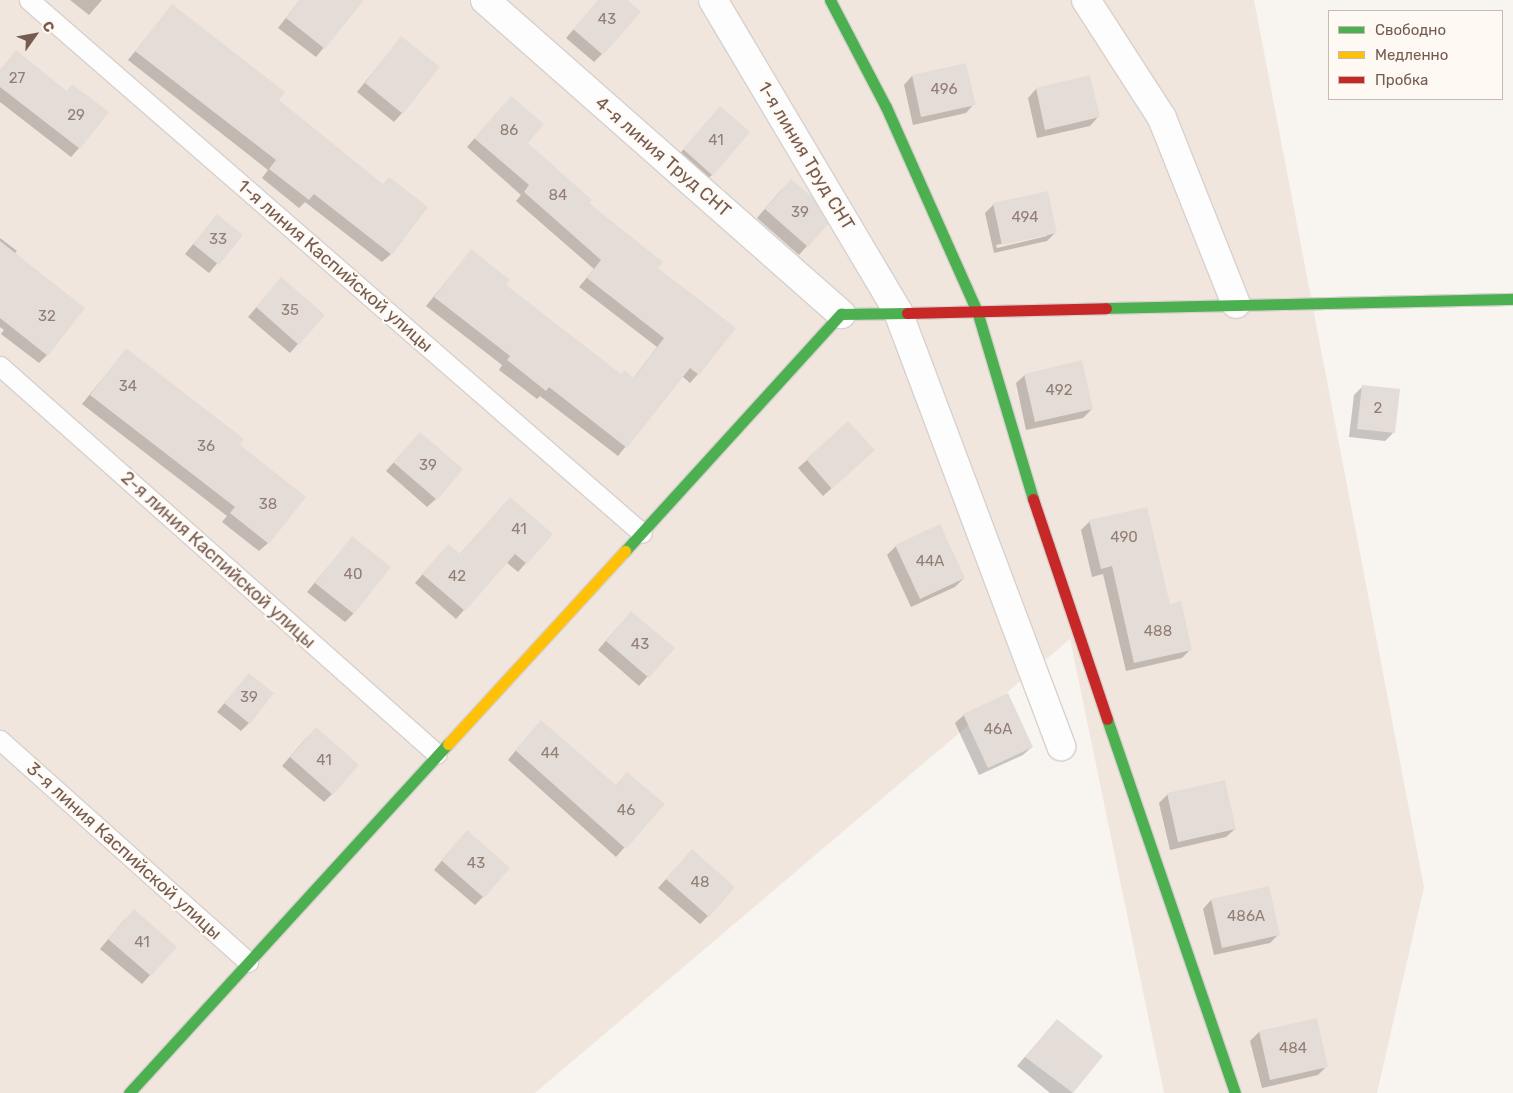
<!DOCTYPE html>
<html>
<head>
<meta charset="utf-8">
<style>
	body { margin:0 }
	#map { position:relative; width:1513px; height:1093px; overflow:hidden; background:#f8f4f0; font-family:Rubik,sans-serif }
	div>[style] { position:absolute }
	.residential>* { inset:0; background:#f0e6de }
	.shadow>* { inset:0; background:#0003 }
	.building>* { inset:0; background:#e4ddd7 }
	.roads { filter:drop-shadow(1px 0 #d7d1ce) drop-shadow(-1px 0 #d7d1ce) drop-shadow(0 1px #d7d1ce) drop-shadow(0 -1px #d7d1ce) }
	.lane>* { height:19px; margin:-9.5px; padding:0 9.5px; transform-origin:9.5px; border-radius:9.5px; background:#fefdfd }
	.street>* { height:28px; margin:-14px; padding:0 14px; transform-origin:14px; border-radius:14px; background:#fefdfd }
	.fast>* { height:11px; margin:-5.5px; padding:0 5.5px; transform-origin:5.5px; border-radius:5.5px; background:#4caf50 }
	.slow>* { height:11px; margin:-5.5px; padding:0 5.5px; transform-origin:5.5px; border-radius:5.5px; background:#ffc107 }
	.jam>* { height:11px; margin:-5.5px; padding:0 5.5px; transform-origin:5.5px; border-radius:5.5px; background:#c62828 }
	span { translate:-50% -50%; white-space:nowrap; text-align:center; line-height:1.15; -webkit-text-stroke:4.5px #fef9f3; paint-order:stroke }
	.number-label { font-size:15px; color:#927e74 }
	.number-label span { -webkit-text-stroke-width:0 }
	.street-label { font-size:18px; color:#755b50 }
	.legend { position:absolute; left:1328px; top:10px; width:175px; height:90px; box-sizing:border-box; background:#fef9f3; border:1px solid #c7bab2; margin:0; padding:6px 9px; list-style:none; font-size:15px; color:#755b50 }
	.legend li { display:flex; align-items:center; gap:10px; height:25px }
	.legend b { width:25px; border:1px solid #c7bab2 }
	.north { position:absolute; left:10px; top:10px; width:50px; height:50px; -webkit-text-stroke:4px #fef9f3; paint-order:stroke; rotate:58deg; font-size:14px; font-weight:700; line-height:20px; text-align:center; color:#755b50 }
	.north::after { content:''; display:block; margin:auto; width:18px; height:22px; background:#755b50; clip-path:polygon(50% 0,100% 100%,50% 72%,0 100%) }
</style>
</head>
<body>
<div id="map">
	<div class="residential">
		<div style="clip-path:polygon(0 0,1254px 0,1424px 887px,1377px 1093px,1164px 1093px,1070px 639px,535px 1093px,0 1093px)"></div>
	</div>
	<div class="shadow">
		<div style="clip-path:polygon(70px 0,102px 0,89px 15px)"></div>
		<div style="clip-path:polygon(300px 0,356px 0,360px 3px,316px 57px,278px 28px)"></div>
		<div style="clip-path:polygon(599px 0,626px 0,602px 54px,594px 62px,566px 38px)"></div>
		<div style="clip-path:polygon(172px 6px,277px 100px,391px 254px,382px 262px,305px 202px,299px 208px,262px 178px,268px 170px,128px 60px)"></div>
		<div style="clip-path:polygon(401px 38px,402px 113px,394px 122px,357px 92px)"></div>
		<div style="clip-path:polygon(16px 52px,66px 92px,72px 86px,79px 148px,71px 157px,0 102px,0 70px)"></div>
		<div style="clip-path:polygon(912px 76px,974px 104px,966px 113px,913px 125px,904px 85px)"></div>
		<div style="clip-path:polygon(1089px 77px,1098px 117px,1090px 126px,1037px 138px,1028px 98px,1036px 89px)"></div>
		<div style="clip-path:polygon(503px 106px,526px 143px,657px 268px,698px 374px,690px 383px,682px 376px,618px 456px,540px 396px,537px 399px,499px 370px,502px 365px,426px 306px,471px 251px,505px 285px,621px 376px,633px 379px,657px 347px,579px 287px,594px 269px,516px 201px,521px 195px,467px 147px)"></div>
		<div style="clip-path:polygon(712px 117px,712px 175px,703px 183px,675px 159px)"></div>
		<div style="clip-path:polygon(782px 189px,807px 246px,799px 255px,757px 218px)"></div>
		<div style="clip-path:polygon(evenodd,994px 204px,1056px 232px,1047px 241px,994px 253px,985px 213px,994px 204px,1047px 234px,1047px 236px,997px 248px,996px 245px,1047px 234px)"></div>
		<div style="clip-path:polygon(209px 225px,241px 235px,209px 273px,185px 254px)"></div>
		<div style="clip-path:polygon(0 238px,17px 251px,14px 254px,47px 355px,39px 363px,1px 334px,4px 330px,0 327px)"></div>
		<div style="clip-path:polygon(273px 288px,323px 315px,290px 353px,248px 317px)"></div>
		<div style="clip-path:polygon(126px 350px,238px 445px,268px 543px,259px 551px,222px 522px,227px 516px,82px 404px)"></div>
		<div style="clip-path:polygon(1025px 375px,1092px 409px,1083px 418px,1026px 430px,1016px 383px)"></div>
		<div style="clip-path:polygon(1363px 386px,1393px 433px,1385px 441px,1349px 437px,1354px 395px)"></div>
		<div style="clip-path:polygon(848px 423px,864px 459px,823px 496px,798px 468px)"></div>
		<div style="clip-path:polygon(420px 433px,436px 499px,427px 507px,386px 471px)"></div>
		<div style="clip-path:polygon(510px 498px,551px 534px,518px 572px,506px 562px,456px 619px,415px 583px,440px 554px,459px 555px)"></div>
		<div style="clip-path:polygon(1090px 521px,1169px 605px,1191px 649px,1182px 658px,1126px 671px,1103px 574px,1092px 577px,1081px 530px)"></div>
		<div style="clip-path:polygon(939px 526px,964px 578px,955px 587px,911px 607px,887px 555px,896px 546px)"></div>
		<div style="clip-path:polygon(352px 538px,354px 613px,345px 622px,307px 592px)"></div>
		<div style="clip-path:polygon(623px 621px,673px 648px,639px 686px,598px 650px)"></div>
		<div style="clip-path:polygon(249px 674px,249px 723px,241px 731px,217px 712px)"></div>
		<div style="clip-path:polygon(964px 715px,1032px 747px,1023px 755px,979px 775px,955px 723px)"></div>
		<div style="clip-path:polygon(532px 731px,615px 786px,627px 773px,663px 804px,616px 857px,508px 760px)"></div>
		<div style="clip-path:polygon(307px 737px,332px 794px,324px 802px,282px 766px)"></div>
		<div style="clip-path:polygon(1168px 794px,1235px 829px,1226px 837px,1170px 850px,1159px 803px)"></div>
		<div style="clip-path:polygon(458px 841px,483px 897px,475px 905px,434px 870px)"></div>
		<div style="clip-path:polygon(684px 859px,708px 916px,700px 924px,658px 888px)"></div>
		<div style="clip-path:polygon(1211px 900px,1279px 934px,1270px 943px,1214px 955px,1203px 909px)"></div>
		<div style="clip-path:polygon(125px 919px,175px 947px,142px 984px,100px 949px)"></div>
		<div style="clip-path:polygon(1057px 1020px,1101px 1056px,1072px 1093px,1050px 1093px,1017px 1066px)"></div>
		<div style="clip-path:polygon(1316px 1020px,1326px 1067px,1318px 1075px,1262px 1088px,1250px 1041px,1259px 1032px)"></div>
	</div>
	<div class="building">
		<div style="clip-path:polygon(300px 0,364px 0,325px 49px,286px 18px)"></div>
		<div style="clip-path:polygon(598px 0,628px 0,641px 12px,603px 55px,573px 29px)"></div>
		<div style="clip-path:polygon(172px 4px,285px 92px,279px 100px,383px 184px,389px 177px,428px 207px,392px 255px,314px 194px,309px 200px,269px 169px,276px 160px,135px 51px)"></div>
		<div style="clip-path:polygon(401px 36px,440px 67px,403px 114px,365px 83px)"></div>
		<div style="clip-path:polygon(16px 50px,67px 91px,72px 84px,109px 112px,80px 149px,0 87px,0 70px)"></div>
		<div style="clip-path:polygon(966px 63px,976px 105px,921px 117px,912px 75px)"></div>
		<div style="clip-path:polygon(1090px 75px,1100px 117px,1045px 130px,1036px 88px)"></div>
		<div style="clip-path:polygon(511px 96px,544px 124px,528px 143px,592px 200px,589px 203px,663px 262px,658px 268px,736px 328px,699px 375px,690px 368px,627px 448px,549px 387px,546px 391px,507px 360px,510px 356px,434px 297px,471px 249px,510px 280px,506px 285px,621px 374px,624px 370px,634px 378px,664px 338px,587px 278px,601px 260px,524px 192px,529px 185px,474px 138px)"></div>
		<div style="clip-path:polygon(720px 106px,750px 132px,713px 176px,683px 149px)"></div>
		<div style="clip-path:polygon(791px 179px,812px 197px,828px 224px,808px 247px,765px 209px)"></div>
		<div style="clip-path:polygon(1048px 191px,1057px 233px,1002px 245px,993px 203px)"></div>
		<div style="clip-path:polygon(217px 214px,243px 235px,219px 265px,193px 244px)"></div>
		<div style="clip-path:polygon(0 241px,85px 308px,48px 356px,0 318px)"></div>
		<div style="clip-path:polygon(281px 277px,325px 315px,299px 345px,256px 307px)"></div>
		<div style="clip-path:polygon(126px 348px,244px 439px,240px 445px,306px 497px,269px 544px,230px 513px,235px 507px,90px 395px)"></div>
		<div style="clip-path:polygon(1082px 360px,1093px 409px,1035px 422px,1024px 374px)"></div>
		<div style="clip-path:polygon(1362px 385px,1400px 389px,1395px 433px,1357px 429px)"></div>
		<div style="clip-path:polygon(848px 421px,875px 450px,832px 489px,806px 459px)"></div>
		<div style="clip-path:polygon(420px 432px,463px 469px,437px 500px,393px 462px)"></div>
		<div style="clip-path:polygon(510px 497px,553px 534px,527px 564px,515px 554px,465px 611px,422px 574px,448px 544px,460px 554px)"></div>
		<div style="clip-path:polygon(1147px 507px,1170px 604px,1181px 601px,1192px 650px,1134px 663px,1112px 566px,1101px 569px,1089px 520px)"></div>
		<div style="clip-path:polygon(940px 524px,965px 578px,920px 599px,895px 545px)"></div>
		<div style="clip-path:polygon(352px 536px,391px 567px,354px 614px,315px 583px)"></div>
		<div style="clip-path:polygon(631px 611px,675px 648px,649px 678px,606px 641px)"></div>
		<div style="clip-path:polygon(249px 673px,274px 693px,250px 724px,224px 703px)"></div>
		<div style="clip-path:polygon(1008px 693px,1033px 747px,988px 768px,963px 714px)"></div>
		<div style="clip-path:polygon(541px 720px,616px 785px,627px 772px,665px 804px,626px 849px,515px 750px)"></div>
		<div style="clip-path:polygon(316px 727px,359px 765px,333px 795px,290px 757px)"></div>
		<div style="clip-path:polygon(1225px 780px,1236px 829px,1178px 842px,1167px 793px)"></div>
		<div style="clip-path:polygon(467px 830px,510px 868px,484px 898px,441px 860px)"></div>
		<div style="clip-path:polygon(692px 849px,735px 887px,709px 917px,666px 879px)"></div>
		<div style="clip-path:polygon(1269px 886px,1280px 935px,1222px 948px,1211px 899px)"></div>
		<div style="clip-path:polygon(134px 909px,177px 947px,151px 976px,108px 939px)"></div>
		<div style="clip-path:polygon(1317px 1018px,1328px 1067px,1270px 1080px,1259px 1031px)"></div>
		<div style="clip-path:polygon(1057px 1019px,1103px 1056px,1073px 1093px,1025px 1057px)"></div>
	</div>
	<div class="roads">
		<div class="lane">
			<div style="left:29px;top:0;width:812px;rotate:41.01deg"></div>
			<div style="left:0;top:366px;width:584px;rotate:41.6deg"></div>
			<div style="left:0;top:740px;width:333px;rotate:41.8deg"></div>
		</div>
		<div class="street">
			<div style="left:485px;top:0;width:475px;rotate:41.4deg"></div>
			<div style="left:713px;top:0;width:363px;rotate:59.3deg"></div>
			<div style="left:898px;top:312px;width:464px;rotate:69.4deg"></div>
			<div style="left:1086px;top:0;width:140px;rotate:57.2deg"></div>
			<div style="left:1162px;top:118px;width:200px;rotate:68.3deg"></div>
		</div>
		<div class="fast">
			<div style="left:830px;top:0;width:121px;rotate:62.4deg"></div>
			<div style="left:886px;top:107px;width:223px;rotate:66deg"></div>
			<div style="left:977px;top:311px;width:196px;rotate:73.4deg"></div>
			<div style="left:1106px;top:308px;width:407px;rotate:-1.3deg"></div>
			<div style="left:625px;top:551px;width:321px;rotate:-47.7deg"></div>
			<div style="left:841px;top:314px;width:66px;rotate:-0.9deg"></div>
			<div style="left:1107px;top:719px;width:395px;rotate:71.1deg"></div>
			<div style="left:129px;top:1093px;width:473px;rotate:-47.6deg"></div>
		</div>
		<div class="slow">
			<div style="left:448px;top:744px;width:262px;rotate:-47.5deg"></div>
		</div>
		<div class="jam">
			<div style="left:907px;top:313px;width:199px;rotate:-1.4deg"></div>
			<div style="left:1033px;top:499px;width:232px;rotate:71.4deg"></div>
		</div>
	</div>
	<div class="number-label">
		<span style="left:607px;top:20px">43</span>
		<span style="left:17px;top:79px">27</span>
		<span style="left:944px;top:90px">496</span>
		<span style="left:76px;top:116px">29</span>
		<span style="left:509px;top:131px">86</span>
		<span style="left:716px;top:141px">41</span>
		<span style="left:558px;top:196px">84</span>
		<span style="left:800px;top:213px">39</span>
		<span style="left:1025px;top:218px">494</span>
		<span style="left:218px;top:240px">33</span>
		<span style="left:290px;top:311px">35</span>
		<span style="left:47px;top:317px">32</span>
		<span style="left:128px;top:387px">34</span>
		<span style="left:1059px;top:391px">492</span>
		<span style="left:1378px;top:409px">2</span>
		<span style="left:206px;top:447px">36</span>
		<span style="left:428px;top:466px">39</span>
		<span style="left:268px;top:505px">38</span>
		<span style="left:519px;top:530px">41</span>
		<span style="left:1124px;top:538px">490</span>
		<span style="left:930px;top:562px">44А</span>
		<span style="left:353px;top:575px">40</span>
		<span style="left:457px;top:577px">42</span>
		<span style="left:1158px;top:632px">488</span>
		<span style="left:640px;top:645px">43</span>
		<span style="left:249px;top:698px">39</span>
		<span style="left:998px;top:730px">46А</span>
		<span style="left:550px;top:754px">44</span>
		<span style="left:324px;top:761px">41</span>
		<span style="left:626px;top:811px">46</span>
		<span style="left:476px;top:864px">43</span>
		<span style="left:700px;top:883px">48</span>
		<span style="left:1246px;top:917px">486А</span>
		<span style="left:142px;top:943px">41</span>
		<span style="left:1293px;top:1049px">484</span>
	</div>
	<div class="street-label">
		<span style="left:806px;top:156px;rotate:59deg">1-я линия Труд СНТ</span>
		<span style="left:663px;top:157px;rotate:41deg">4-я линия Труд СНТ</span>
		<span style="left:335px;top:266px;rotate:41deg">1-я линия Каспийской улицы</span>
		<span style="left:218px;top:560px;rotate:42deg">2-я линия Каспийской улицы</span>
		<span style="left:124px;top:851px;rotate:42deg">3-я линия Каспийской улицы</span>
	</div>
	<ul class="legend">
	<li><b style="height:6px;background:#4caf50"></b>Свободно</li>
	<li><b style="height:6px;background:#ffc107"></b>Медленно</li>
	<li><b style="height:6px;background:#c62828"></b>Пробка</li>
	</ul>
	<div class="north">С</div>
</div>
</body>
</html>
